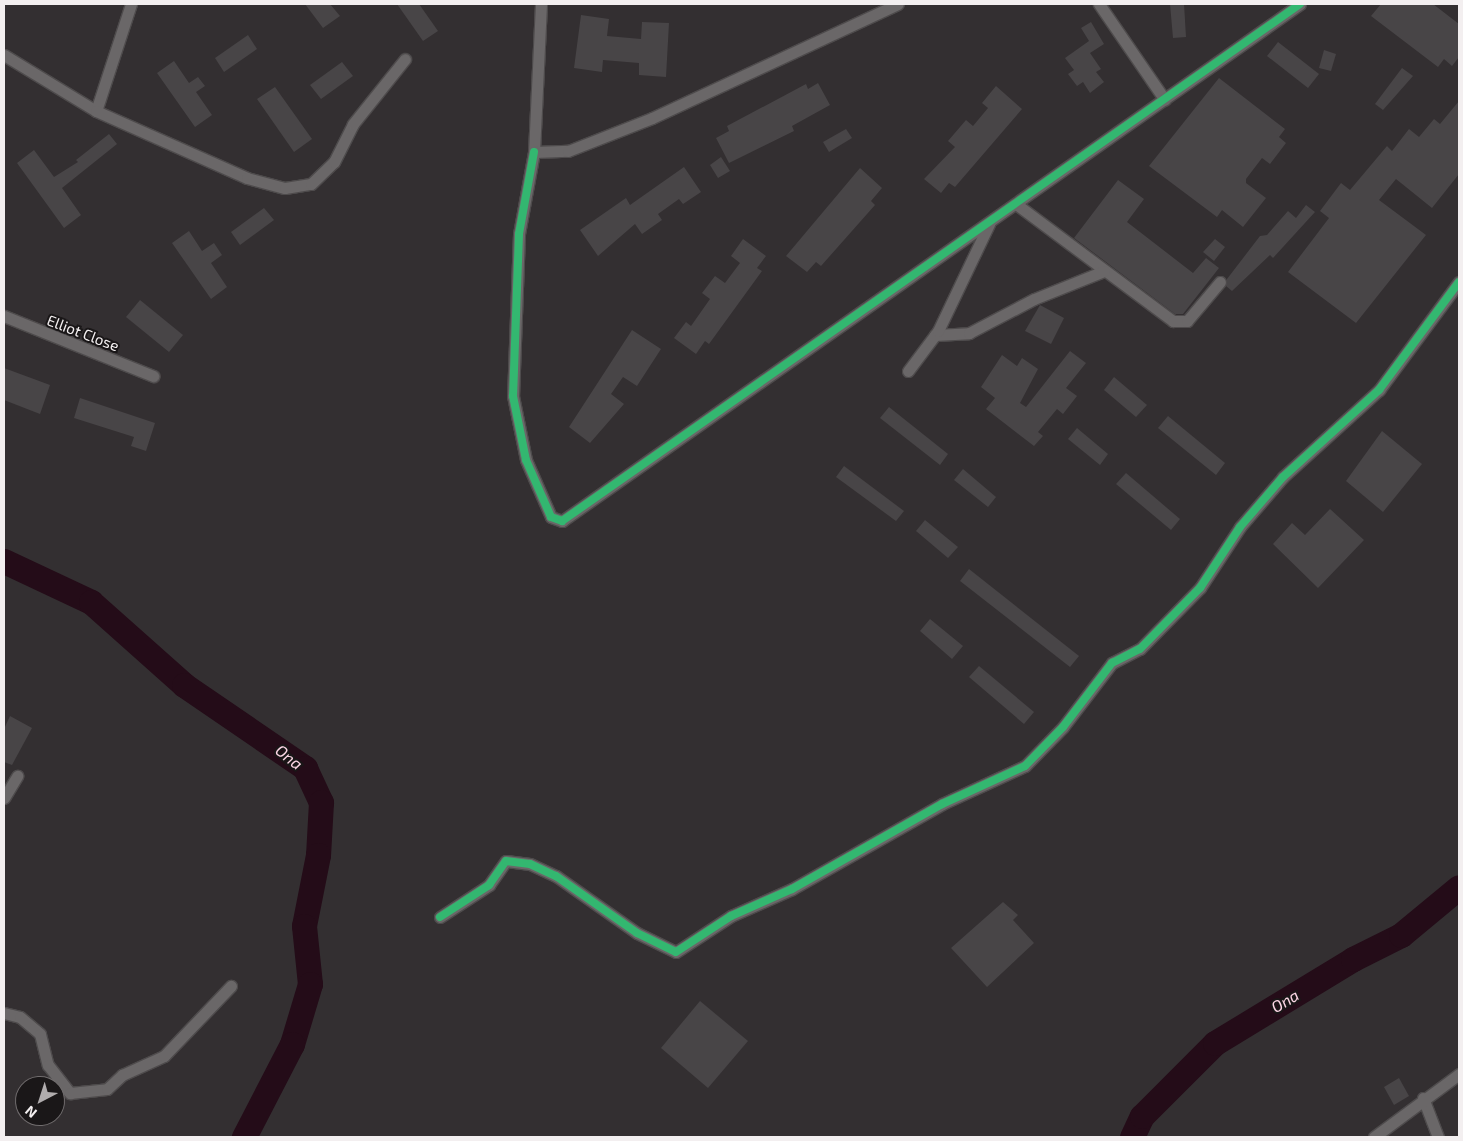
<!DOCTYPE html>
<html>
<head>
<meta charset="utf-8">
<style>
	body { margin:0 }
	#map { position:relative; width:1463px; height:1141px; overflow:hidden; background:#332f31; font-family:"Exo 2",sans-serif }
	div>[style] { position:absolute }
	.river>* { height:25px; margin:-12.5px; padding:0 12.5px; transform-origin:12.5px; border-radius:12.5px; background:#240c18 }
	.building>* { inset:0; background:#484547 }
	.roads { filter:drop-shadow(1px 0 #4e4b4c) drop-shadow(-1px 0 #4e4b4c) drop-shadow(0 1px #4e4b4c) drop-shadow(0 -1px #4e4b4c) }
	.street>* { height:11px; margin:-5.5px; padding:0 5.5px; transform-origin:5.5px; border-radius:5.5px; background:#6a6768 }
	.cycleway>* { height:8px; margin:-4px; padding:0 4px; transform-origin:4px; border-radius:4px; background:#33b770 }
	span { translate:-50% -50%; white-space:nowrap; text-align:center; line-height:1.15; -webkit-text-stroke:4px #1a1718; paint-order:stroke }
	.street-label { font-size:15px; color:#f3eff0 }
	.water-label { font-size:16px; color:#fdd7e6; font-style:italic }
	.frame { position:absolute; inset:0; border:5px solid #f3eff0; pointer-events:none }
	.north { position:absolute; left:15px; top:1076px; width:50px; height:50px; box-sizing:border-box; background:#1a1718; border:1px solid #716d6e; border-radius:50%; rotate:220deg; font-size:14px; font-weight:700; line-height:20px; text-align:center; color:#f3eff0 }
	.north::after { content:''; display:block; margin:auto; width:18px; height:22px; background:#b0acad; clip-path:polygon(50% 0,100% 100%,50% 72%,0 100%) }
</style>
</head>
<body>
<div id="map">
	<div class="river">
		<div style="left:4px;top:561px;width:96px;rotate:25.2deg"></div>
		<div style="left:91px;top:602px;width:125px;rotate:41.7deg"></div>
		<div style="left:184px;top:685px;width:147px;rotate:34.4deg"></div>
		<div style="left:305px;top:768px;width:38px;rotate:65deg"></div>
		<div style="left:321px;top:802px;width:53px;rotate:93.2deg"></div>
		<div style="left:318px;top:855px;width:72px;rotate:101.2deg"></div>
		<div style="left:304px;top:926px;width:58px;rotate:84.1deg"></div>
		<div style="left:310px;top:984px;width:63px;rotate:106.7deg"></div>
		<div style="left:292px;top:1044px;width:105px;rotate:117.3deg"></div>
		<div style="left:1132px;top:1137px;width:23px;rotate:-65deg"></div>
		<div style="left:1142px;top:1116px;width:103px;rotate:-45deg"></div>
		<div style="left:1215px;top:1043px;width:162px;rotate:-31.3deg"></div>
		<div style="left:1353px;top:959px;width:54px;rotate:-26.6deg"></div>
		<div style="left:1401px;top:935px;width:75px;rotate:-39.6deg"></div>
	</div>
	<div class="building">
		<div style="clip-path:polygon(305px 4px,330px 4px,340px 16px,323px 28px)"></div>
		<div style="clip-path:polygon(397px 4px,419px 4px,438px 31px,423px 41px)"></div>
		<div style="clip-path:polygon(1170px 4px,1184px 4px,1186px 37px,1173px 38px)"></div>
		<div style="clip-path:polygon(1381px 4px,1433px 4px,1459px 24px,1459px 57px,1452px 66px,1444px 59px,1438px 67px,1371px 16px)"></div>
		<div style="clip-path:polygon(581px 15px,609px 19px,607px 36px,641px 39px,642px 22px,669px 23px,666px 77px,639px 75px,639px 63px,603px 60px,602px 72px,574px 68px)"></div>
		<div style="clip-path:polygon(1091px 22px,1104px 44px,1090px 53px,1101px 69px,1096px 72px,1104px 82px,1090px 93px,1083px 82px,1077px 86px,1068px 74px,1074px 70px,1065px 58px,1089px 41px,1081px 28px)"></div>
		<div style="clip-path:polygon(248px 35px,257px 49px,224px 72px,215px 58px)"></div>
		<div style="clip-path:polygon(1278px 42px,1319px 74px,1308px 88px,1267px 56px)"></div>
		<div style="clip-path:polygon(1324px 50px,1336px 54px,1331px 71px,1319px 68px)"></div>
		<div style="clip-path:polygon(174px 61px,189px 83px,198px 77px,205px 86px,196px 92px,212px 115px,195px 127px,157px 73px)"></div>
		<div style="clip-path:polygon(342px 62px,353px 76px,321px 99px,310px 85px)"></div>
		<div style="clip-path:polygon(1402px 68px,1413px 76px,1383px 110px,1375px 104px)"></div>
		<div style="clip-path:polygon(1219px 78px,1285px 129px,1279px 137px,1286px 143px,1270px 164px,1262px 158px,1246px 179px,1246px 183px,1266px 198px,1243px 227px,1222px 210px,1217px 217px,1149px 166px)"></div>
		<div style="clip-path:polygon(818px 83px,830px 105px,792px 126px,794px 131px,729px 163px,716px 138px,729px 131px,727px 126px,806px 84px,808px 89px)"></div>
		<div style="clip-path:polygon(996px 86px,1022px 109px,955px 187px,949px 183px,941px 193px,924px 179px,955px 147px,948px 141px,966px 120px,973px 126px,988px 108px,982px 103px)"></div>
		<div style="clip-path:polygon(275px 87px,312px 139px,294px 152px,257px 99px)"></div>
		<div style="clip-path:polygon(1459px 101px,1459px 174px,1432px 208px,1396px 179px,1379px 200px,1426px 235px,1356px 323px,1288px 272px,1329px 218px,1320px 211px,1341px 183px,1350px 190px,1387px 146px,1392px 151px,1409px 129px,1419px 137px,1434px 119px,1440px 124px)"></div>
		<div style="clip-path:polygon(846px 129px,852px 138px,829px 152px,823px 142px)"></div>
		<div style="clip-path:polygon(109px 134px,117px 144px,62px 188px,81px 215px,64px 228px,17px 163px,34px 150px,54px 177px,78px 162px,76px 160px)"></div>
		<div style="clip-path:polygon(721px 157px,730px 171px,718px 178px,710px 165px)"></div>
		<div style="clip-path:polygon(684px 167px,701px 192px,683px 204px,679px 199px,658px 214px,662px 220px,642px 234px,635px 224px,598px 256px,580px 230px,626px 198px,630px 205px)"></div>
		<div style="clip-path:polygon(860px 168px,882px 188px,871px 201px,875px 205px,821px 266px,816px 262px,807px 272px,786px 256px)"></div>
		<div style="clip-path:polygon(1118px 180px,1144px 199px,1127px 222px,1193px 273px,1206px 258px,1219px 268px,1183px 314px,1175px 314px,1074px 238px)"></div>
		<div style="clip-path:polygon(1306px 205px,1315px 212px,1273px 258px,1270px 255px,1232px 291px,1226px 286px,1227px 279px,1260px 236px,1267px 235px,1288px 211px,1296px 218px)"></div>
		<div style="clip-path:polygon(264px 208px,274px 220px,240px 245px,231px 232px)"></div>
		<div style="clip-path:polygon(189px 231px,202px 251px,214px 243px,222px 255px,211px 263px,227px 287px,211px 299px,172px 243px)"></div>
		<div style="clip-path:polygon(743px 239px,766px 256px,757px 268px,762px 271px,709px 344px,705px 341px,696px 354px,674px 338px,686px 322px,691px 326px,710px 299px,702px 293px,715px 276px,725px 283px,740px 263px,731px 256px)"></div>
		<div style="clip-path:polygon(1215px 239px,1225px 247px,1214px 261px,1203px 252px)"></div>
		<div style="clip-path:polygon(140px 300px,183px 335px,169px 352px,126px 317px)"></div>
		<div style="clip-path:polygon(1040px 305px,1064px 318px,1051px 344px,1025px 331px)"></div>
		<div style="clip-path:polygon(632px 330px,661px 349px,637px 386px,623px 377px,611px 394px,624px 404px,590px 443px,569px 427px)"></div>
		<div style="clip-path:polygon(1070px 351px,1086px 363px,1066px 388px,1077px 396px,1063px 414px,1057px 409px,1038px 432px,1043px 436px,1034px 446px,986px 409px,995px 398px,981px 387px,1002px 355px,1017px 366px,1022px 358px,1038px 369px,1020px 403px,1026px 407px)"></div>
		<div style="clip-path:polygon(4px 368px,50px 385px,40px 414px,4px 400px)"></div>
		<div style="clip-path:polygon(1114px 377px,1147px 405px,1136px 417px,1104px 390px)"></div>
		<div style="clip-path:polygon(80px 398px,155px 423px,146px 451px,131px 446px,134px 437px,74px 418px)"></div>
		<div style="clip-path:polygon(889px 407px,948px 454px,940px 465px,880px 418px)"></div>
		<div style="clip-path:polygon(1168px 416px,1225px 463px,1216px 475px,1158px 428px)"></div>
		<div style="clip-path:polygon(1077px 428px,1108px 454px,1100px 465px,1068px 439px)"></div>
		<div style="clip-path:polygon(1382px 431px,1422px 464px,1383px 512px,1346px 481px)"></div>
		<div style="clip-path:polygon(844px 466px,904px 511px,896px 521px,836px 477px)"></div>
		<div style="clip-path:polygon(963px 469px,996px 497px,988px 507px,954px 480px)"></div>
		<div style="clip-path:polygon(1126px 473px,1180px 519px,1171px 530px,1116px 484px)"></div>
		<div style="clip-path:polygon(1330px 509px,1364px 540px,1318px 588px,1273px 544px,1292px 523px,1305px 535px)"></div>
		<div style="clip-path:polygon(925px 520px,958px 547px,948px 558px,916px 531px)"></div>
		<div style="clip-path:polygon(969px 569px,1079px 656px,1070px 667px,960px 581px)"></div>
		<div style="clip-path:polygon(930px 619px,963px 646px,952px 659px,920px 631px)"></div>
		<div style="clip-path:polygon(979px 666px,1034px 712px,1024px 724px,969px 677px)"></div>
		<div style="clip-path:polygon(10px 716px,32px 728px,12px 765px,4px 762px,4px 729px)"></div>
		<div style="clip-path:polygon(1003px 902px,1018px 915px,1013px 920px,1034px 943px,987px 987px,951px 948px)"></div>
		<div style="clip-path:polygon(700px 1001px,748px 1041px,708px 1088px,661px 1048px)"></div>
		<div style="clip-path:polygon(1399px 1078px,1409px 1096px,1394px 1105px,1384px 1087px)"></div>
	</div>
	<div class="roads">
		<div class="street">
			<div style="left:541px;top:4px;width:148px;rotate:92.7deg"></div>
			<div style="left:534px;top:152px;width:34px;rotate:-2deg"></div>
			<div style="left:568px;top:151px;width:90px;rotate:-21.4deg"></div>
			<div style="left:652px;top:118px;width:271px;rotate:-24.9deg"></div>
			<div style="left:1099px;top:4px;width:116px;rotate:55.5deg"></div>
			<div style="left:4px;top:55px;width:108px;rotate:31.3deg"></div>
			<div style="left:96px;top:111px;width:113px;rotate:-71.9deg"></div>
			<div style="left:96px;top:111px;width:165px;rotate:23.9deg"></div>
			<div style="left:247px;top:178px;width:39px;rotate:15deg"></div>
			<div style="left:285px;top:188px;width:26px;rotate:-9deg"></div>
			<div style="left:311px;top:184px;width:32px;rotate:-44deg"></div>
			<div style="left:334px;top:162px;width:42px;rotate:-63.4deg"></div>
			<div style="left:353px;top:124px;width:83px;rotate:-51.3deg"></div>
			<div style="left:534px;top:152px;width:83px;rotate:100.4deg"></div>
			<div style="left:519px;top:234px;width:162px;rotate:92.1deg"></div>
			<div style="left:513px;top:396px;width:65px;rotate:78.5deg"></div>
			<div style="left:526px;top:460px;width:62px;rotate:66.3deg"></div>
			<div style="left:551px;top:517px;width:12px;rotate:20deg"></div>
			<div style="left:562px;top:521px;width:901px;rotate:-35.01deg"></div>
			<div style="left:1016px;top:204px;width:196px;rotate:36.7deg"></div>
			<div style="left:1173px;top:321px;width:14px"></div>
			<div style="left:1187px;top:321px;width:51px;rotate:-49.8deg"></div>
			<div style="left:4px;top:316px;width:161px;rotate:21.9deg"></div>
			<div style="left:935px;top:335px;width:34px;rotate:-3deg"></div>
			<div style="left:969px;top:333px;width:73px;rotate:-27.6deg"></div>
			<div style="left:1034px;top:299px;width:75px;rotate:-21.8deg"></div>
			<div style="left:908px;top:371px;width:50px;rotate:-53.1deg"></div>
			<div style="left:938px;top:331px;width:119px;rotate:-64.5deg"></div>
			<div style="left:4px;top:798px;width:26px;rotate:-59deg"></div>
			<div style="left:440px;top:917px;width:59px;rotate:-33.1deg"></div>
			<div style="left:489px;top:885px;width:29px;rotate:-55deg"></div>
			<div style="left:506px;top:861px;width:24px;rotate:7deg"></div>
			<div style="left:530px;top:864px;width:29px;rotate:25deg"></div>
			<div style="left:556px;top:876px;width:99px;rotate:35.1deg"></div>
			<div style="left:637px;top:933px;width:43px;rotate:26deg"></div>
			<div style="left:676px;top:952px;width:66px;rotate:-33.2deg"></div>
			<div style="left:731px;top:916px;width:67px;rotate:-23.9deg"></div>
			<div style="left:792px;top:889px;width:172px;rotate:-29.5deg"></div>
			<div style="left:942px;top:804px;width:91px;rotate:-24.6deg"></div>
			<div style="left:1025px;top:766px;width:54px;rotate:-45.7deg"></div>
			<div style="left:1063px;top:727px;width:81px;rotate:-52.6deg"></div>
			<div style="left:1112px;top:663px;width:31px;rotate:-27deg"></div>
			<div style="left:1140px;top:649px;width:86px;rotate:-45.5deg"></div>
			<div style="left:1200px;top:588px;width:73px;rotate:-56.7deg"></div>
			<div style="left:1240px;top:527px;width:66px;rotate:-49.3deg"></div>
			<div style="left:1283px;top:477px;width:130px;rotate:-42.2deg"></div>
			<div style="left:1379px;top:390px;width:134px;rotate:-53.5deg"></div>
			<div style="left:4px;top:1013px;width:16px;rotate:14deg"></div>
			<div style="left:20px;top:1017px;width:26px;rotate:40deg"></div>
			<div style="left:40px;top:1034px;width:32px;rotate:76deg"></div>
			<div style="left:48px;top:1065px;width:36px;rotate:52deg"></div>
			<div style="left:70px;top:1093px;width:37px;rotate:-6deg"></div>
			<div style="left:107px;top:1089px;width:21px;rotate:-43deg"></div>
			<div style="left:122px;top:1075px;width:46px;rotate:-24.3deg"></div>
			<div style="left:164px;top:1056px;width:97px;rotate:-46.3deg"></div>
			<div style="left:1423px;top:1098px;width:42px;rotate:69deg"></div>
			<div style="left:1374px;top:1137px;width:106px;rotate:-36.5deg"></div>
		</div>
	</div>
	<div class="cycleway">
		<div style="left:534px;top:152px;width:83px;rotate:100.4deg"></div>
		<div style="left:519px;top:234px;width:162px;rotate:92.1deg"></div>
		<div style="left:513px;top:396px;width:65px;rotate:78.5deg"></div>
		<div style="left:526px;top:460px;width:62px;rotate:66.3deg"></div>
		<div style="left:551px;top:517px;width:12px;rotate:20deg"></div>
		<div style="left:562px;top:521px;width:901px;rotate:-35.01deg"></div>
		<div style="left:440px;top:917px;width:59px;rotate:-33.1deg"></div>
		<div style="left:489px;top:885px;width:29px;rotate:-55deg"></div>
		<div style="left:506px;top:861px;width:24px;rotate:7deg"></div>
		<div style="left:530px;top:864px;width:29px;rotate:25deg"></div>
		<div style="left:556px;top:876px;width:99px;rotate:35.1deg"></div>
		<div style="left:637px;top:933px;width:43px;rotate:26deg"></div>
		<div style="left:676px;top:952px;width:66px;rotate:-33.2deg"></div>
		<div style="left:731px;top:916px;width:67px;rotate:-23.9deg"></div>
		<div style="left:792px;top:889px;width:172px;rotate:-29.5deg"></div>
		<div style="left:942px;top:804px;width:91px;rotate:-24.6deg"></div>
		<div style="left:1025px;top:766px;width:54px;rotate:-45.7deg"></div>
		<div style="left:1063px;top:727px;width:81px;rotate:-52.6deg"></div>
		<div style="left:1112px;top:663px;width:31px;rotate:-27deg"></div>
		<div style="left:1140px;top:649px;width:86px;rotate:-45.5deg"></div>
		<div style="left:1200px;top:588px;width:73px;rotate:-56.7deg"></div>
		<div style="left:1240px;top:527px;width:66px;rotate:-49.3deg"></div>
		<div style="left:1283px;top:477px;width:130px;rotate:-42.2deg"></div>
		<div style="left:1379px;top:390px;width:134px;rotate:-53.5deg"></div>
	</div>
	<div class="street-label">
		<span style="left:83px;top:333px;rotate:21deg">Elliot Close</span>
	</div>
	<div class="water-label">
		<span style="left:289px;top:757px;rotate:38deg">Ona</span>
		<span style="left:1285px;top:1001px;rotate:-31deg">Ona</span>
	</div>
	<div class="frame"></div>
	<div class="north">N</div>
</div>
</body>
</html>
